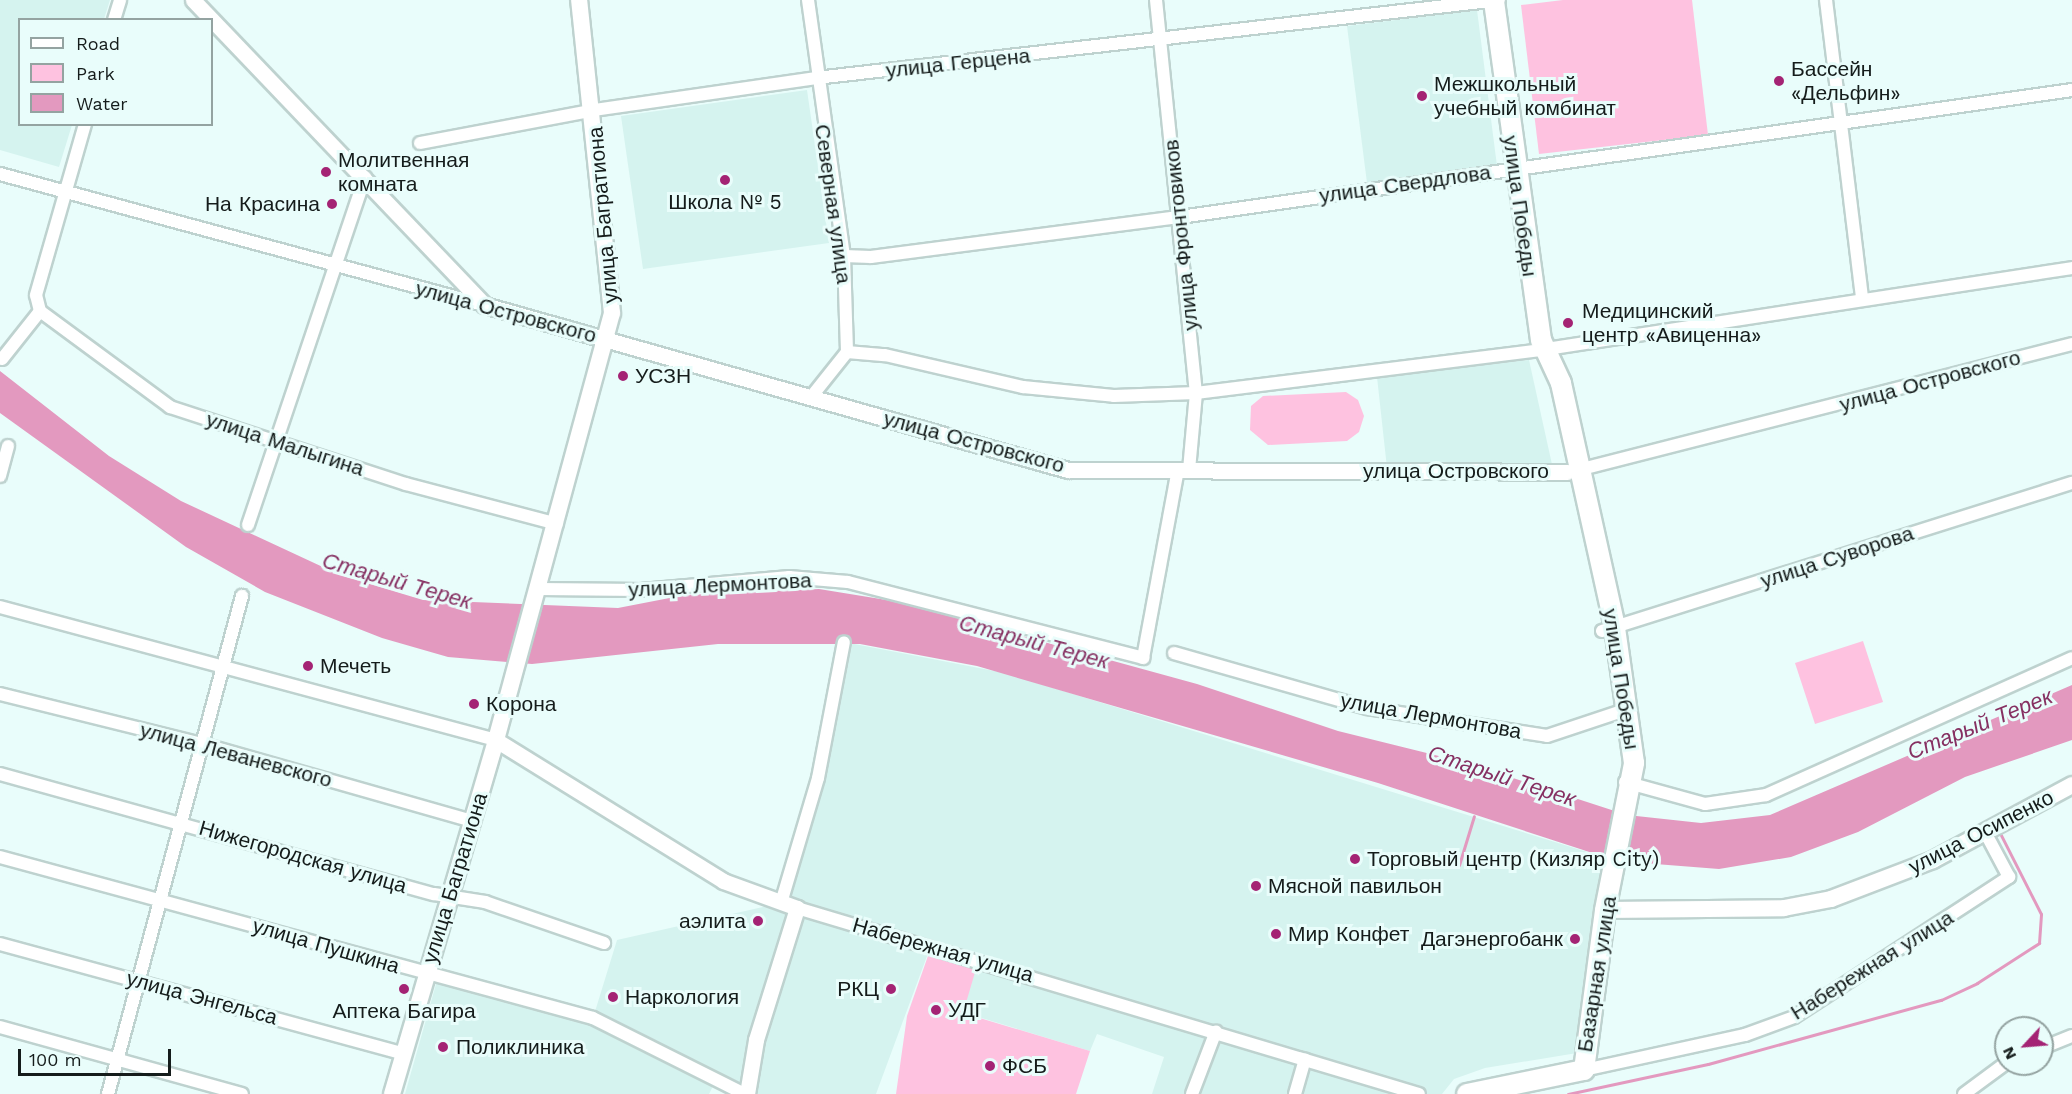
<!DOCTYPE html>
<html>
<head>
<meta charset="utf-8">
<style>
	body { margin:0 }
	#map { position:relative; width:2072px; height:1094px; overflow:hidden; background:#e9fdfb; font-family:"Work Sans",sans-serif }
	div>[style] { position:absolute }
	.built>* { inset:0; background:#d5f3ef }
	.green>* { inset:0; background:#fec2e0 }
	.water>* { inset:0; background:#e399bf }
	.stream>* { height:3px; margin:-1.5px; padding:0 1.5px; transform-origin:1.5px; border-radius:1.5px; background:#e399bf }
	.roads { filter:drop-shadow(2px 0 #bed2cf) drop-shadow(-2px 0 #bed2cf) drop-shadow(0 2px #bed2cf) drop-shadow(0 -2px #bed2cf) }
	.minor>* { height:12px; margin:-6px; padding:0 6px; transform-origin:6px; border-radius:6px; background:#fff }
	.tertiary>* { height:15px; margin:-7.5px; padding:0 7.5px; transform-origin:7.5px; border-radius:7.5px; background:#fff }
	.secondary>* { height:16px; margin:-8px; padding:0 8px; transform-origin:8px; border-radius:8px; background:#fff }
	.primary>* { height:20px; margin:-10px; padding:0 10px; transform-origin:10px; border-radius:10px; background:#fff }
	.dots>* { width:16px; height:16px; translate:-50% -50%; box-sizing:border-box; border:3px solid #e9fdfb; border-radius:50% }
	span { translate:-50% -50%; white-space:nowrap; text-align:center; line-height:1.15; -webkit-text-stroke:6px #e9fdfb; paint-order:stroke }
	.street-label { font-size:21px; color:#151c1b }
	.poi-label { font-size:21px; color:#151c1b }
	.left { translate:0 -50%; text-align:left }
	.right { translate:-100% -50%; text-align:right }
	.water-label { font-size:22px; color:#863062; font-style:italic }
	.legend { position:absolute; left:18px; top:18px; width:195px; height:108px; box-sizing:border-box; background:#e9fdfb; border:2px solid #94a3a1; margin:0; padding:8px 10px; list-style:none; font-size:18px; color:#151c1b }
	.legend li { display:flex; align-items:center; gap:12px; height:30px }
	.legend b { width:30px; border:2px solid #94a3a1 }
	.north { position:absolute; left:1994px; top:1016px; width:60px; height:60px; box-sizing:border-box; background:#e9fdfb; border:2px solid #94a3a1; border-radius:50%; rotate:244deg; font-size:16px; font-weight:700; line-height:24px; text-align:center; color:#151c1b }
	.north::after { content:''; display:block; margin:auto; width:21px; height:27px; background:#a42374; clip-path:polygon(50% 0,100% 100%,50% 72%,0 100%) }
	.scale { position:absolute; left:18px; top:1049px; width:153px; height:27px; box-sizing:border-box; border:3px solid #151c1b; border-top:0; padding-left:8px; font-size:18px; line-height:21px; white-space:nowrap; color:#151c1b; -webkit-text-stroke:4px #e9fdfb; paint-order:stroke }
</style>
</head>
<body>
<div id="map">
	<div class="built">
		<div style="clip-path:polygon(0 0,110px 0,104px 19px,20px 20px,20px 124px,72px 125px,59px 167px,0 150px)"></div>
		<div style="clip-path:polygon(1477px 10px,1497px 166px,1367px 183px,1347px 26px)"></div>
		<div style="clip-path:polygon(807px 90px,829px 243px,643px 269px,621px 116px)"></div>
		<div style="clip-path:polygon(1529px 360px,1553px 469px,1387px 468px,1377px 377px)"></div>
		<div style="clip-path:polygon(844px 642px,1005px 673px,1607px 858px,1577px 1053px,1485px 1068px,1454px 1079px,1442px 1094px,1152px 1094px,1164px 1057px,1097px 1034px,1090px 1051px,962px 1012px,978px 961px,930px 948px,876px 1094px,745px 1094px,714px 1084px,709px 1094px,405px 1094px,438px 977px,593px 1018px,617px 940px,781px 903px)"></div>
	</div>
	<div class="green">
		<div style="clip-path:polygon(1563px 0,1692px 0,1708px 135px,1539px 154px,1521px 5px)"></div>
		<div style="clip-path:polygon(1346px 392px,1358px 400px,1364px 416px,1359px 432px,1347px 441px,1268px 445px,1250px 430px,1251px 406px,1263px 396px)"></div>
		<div style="clip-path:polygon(1863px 641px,1883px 702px,1815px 724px,1795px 663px)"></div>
		<div style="clip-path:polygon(929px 953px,976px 969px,963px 1013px,1090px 1051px,1076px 1094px,896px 1094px,907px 1016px)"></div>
	</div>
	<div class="water">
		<div style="clip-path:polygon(0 371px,109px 456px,181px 501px,340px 575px,423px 600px,618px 608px,685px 595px,819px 589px,899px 602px,1197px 684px,1338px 731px,1467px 763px,1627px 815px,1701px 823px,1770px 815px,2072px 685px,2072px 740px,1965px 777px,1858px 832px,1791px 857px,1719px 869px,1617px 861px,1378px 783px,977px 666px,860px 644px,718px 644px,532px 664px,448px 657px,382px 638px,265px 592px,186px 547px,0 413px)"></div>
	</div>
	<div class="stream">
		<div style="left:1459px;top:865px;width:51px;rotate:-73deg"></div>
		<div style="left:1568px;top:1094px;width:143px;rotate:-12.1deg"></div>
		<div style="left:1708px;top:1064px;width:242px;rotate:-15.4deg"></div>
		<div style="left:1941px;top:1000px;width:40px;rotate:-25deg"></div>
		<div style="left:1977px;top:983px;width:74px;rotate:-32.8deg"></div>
		<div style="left:2039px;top:943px;width:29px;rotate:-86deg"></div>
		<div style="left:2041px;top:914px;width:89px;rotate:-116.9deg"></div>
	</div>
	<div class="roads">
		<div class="minor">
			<div style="left:808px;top:0;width:259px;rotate:82deg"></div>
			<div style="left:844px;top:256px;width:96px;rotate:88.2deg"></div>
			<div style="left:847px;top:352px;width:56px;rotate:128.5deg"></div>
			<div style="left:1156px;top:0;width:395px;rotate:84.2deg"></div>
			<div style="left:1196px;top:393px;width:77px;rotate:95.2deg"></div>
			<div style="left:1826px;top:0;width:300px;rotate:83.1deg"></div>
			<div style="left:114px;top:20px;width:21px;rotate:-73deg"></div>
			<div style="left:420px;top:143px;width:177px;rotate:-10.7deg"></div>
			<div style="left:594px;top:110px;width:224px;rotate:-8.2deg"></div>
			<div style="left:816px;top:78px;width:687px;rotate:-6.52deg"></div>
			<div style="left:0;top:174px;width:501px;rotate:15.14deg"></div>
			<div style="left:844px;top:256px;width:27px;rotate:2deg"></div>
			<div style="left:871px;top:257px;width:312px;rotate:-7.4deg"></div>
			<div style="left:1180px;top:217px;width:901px;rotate:-8.1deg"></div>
			<div style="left:40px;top:311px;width:162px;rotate:36.4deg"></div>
			<div style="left:170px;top:407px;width:248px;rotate:18.1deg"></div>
			<div style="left:406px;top:484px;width:156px;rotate:14.8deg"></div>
			<div style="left:847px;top:352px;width:38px;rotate:5deg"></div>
			<div style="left:885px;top:355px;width:142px;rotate:13.1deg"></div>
			<div style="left:1023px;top:387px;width:91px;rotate:5.6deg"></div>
			<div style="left:1114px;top:396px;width:82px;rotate:-2.1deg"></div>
			<div style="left:1196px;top:393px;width:347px;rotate:-7.1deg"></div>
			<div style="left:1540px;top:350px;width:538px;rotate:-8.76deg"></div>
			<div style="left:2px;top:359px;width:61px;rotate:-51.6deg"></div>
			<div style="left:40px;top:311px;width:16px;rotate:-104deg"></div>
			<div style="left:36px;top:295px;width:178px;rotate:-74deg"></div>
			<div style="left:1574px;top:471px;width:514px;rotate:-14.31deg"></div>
			<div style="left:0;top:476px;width:31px;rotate:-75deg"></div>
			<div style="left:248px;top:525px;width:367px;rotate:-71.4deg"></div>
			<div style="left:539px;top:589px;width:102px;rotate:0.6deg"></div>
			<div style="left:641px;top:590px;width:149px;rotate:-5deg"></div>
			<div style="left:789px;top:577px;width:59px;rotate:4.8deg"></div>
			<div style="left:848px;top:582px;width:305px;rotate:14.4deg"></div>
			<div style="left:1143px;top:658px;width:191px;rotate:-79.5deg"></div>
			<div style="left:0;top:607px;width:514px;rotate:15.01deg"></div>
			<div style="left:1602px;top:631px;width:493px;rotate:-17.5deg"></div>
			<div style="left:1174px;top:653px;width:201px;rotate:15.9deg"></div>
			<div style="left:1367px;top:708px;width:182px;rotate:8.8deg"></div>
			<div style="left:1547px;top:736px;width:76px;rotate:-18.4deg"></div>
			<div style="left:0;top:694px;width:208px;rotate:13.9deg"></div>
			<div style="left:202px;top:744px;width:281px;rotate:15.9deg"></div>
			<div style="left:0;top:774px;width:450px;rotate:15.5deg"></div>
			<div style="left:434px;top:894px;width:52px;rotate:8.9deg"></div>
			<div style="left:485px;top:902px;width:126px;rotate:19deg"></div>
			<div style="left:1625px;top:782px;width:83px;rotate:15.4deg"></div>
			<div style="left:1705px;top:804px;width:62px;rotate:-8.4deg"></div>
			<div style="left:1766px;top:795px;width:335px;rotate:-24.1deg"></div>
			<div style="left:0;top:857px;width:614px;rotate:15.19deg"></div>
			<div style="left:593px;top:1018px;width:170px;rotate:26.6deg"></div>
			<div style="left:781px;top:903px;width:130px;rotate:-73.5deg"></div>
			<div style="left:818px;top:778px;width:138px;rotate:-79.2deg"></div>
			<div style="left:797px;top:908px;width:649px;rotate:16.65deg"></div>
			<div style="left:0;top:944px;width:419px;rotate:15.2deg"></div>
			<div style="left:0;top:1027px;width:251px;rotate:15.5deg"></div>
			<div style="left:2042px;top:1048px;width:32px;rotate:-22deg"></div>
			<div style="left:1584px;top:1070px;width:165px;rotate:-12.3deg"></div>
			<div style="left:1745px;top:1035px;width:52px;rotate:-20.2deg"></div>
			<div style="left:1794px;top:1017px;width:257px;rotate:-33.1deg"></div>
			<div style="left:2009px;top:877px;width:51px;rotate:-118.1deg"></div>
			<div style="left:108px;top:1094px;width:516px;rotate:-74.94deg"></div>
			<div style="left:1192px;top:1094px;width:67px;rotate:-69.1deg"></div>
			<div style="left:1295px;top:1094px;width:36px;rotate:-74deg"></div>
			<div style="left:1964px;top:1094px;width:52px;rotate:-36.4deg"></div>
		</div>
		<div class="tertiary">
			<div style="left:193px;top:0;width:422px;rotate:46.3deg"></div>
			<div style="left:484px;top:305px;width:607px;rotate:15.78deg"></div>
			<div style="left:1068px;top:470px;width:499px;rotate:0.2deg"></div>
			<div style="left:496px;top:740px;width:267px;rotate:31.8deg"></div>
			<div style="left:723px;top:881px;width:79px;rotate:20deg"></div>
			<div style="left:797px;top:908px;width:138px;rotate:107.3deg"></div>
			<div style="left:756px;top:1040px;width:55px;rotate:99.5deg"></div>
		</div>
		<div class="secondary">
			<div style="left:1605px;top:910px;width:179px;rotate:-0.6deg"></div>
			<div style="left:1784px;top:908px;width:48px;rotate:-10.8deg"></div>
			<div style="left:1831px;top:899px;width:109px;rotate:-20.9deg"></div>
			<div style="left:1933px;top:860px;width:158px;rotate:-28.3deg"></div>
			<div style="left:392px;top:1094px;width:369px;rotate:-73.6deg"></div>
			<div style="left:496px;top:740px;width:442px;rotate:-74.8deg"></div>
			<div style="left:612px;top:313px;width:315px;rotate:-96deg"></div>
		</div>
		<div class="primary">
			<div style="left:1467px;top:1094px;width:119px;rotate:-11.6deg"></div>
			<div style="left:1584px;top:1070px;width:161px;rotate:-82.5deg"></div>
			<div style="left:1605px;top:910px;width:150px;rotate:-78.8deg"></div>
			<div style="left:1634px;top:763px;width:137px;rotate:-98deg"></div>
			<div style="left:1615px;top:627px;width:250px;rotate:-102.5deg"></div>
			<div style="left:1561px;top:383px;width:47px;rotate:-114.9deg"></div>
			<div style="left:1541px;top:340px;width:343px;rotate:-97.9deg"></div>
		</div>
	</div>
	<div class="dots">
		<div style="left:1779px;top:81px;background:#a42374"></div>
		<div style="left:1422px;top:96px;background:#a42374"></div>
		<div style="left:326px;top:172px;background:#a42374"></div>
		<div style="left:725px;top:180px;background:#a42374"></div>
		<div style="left:332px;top:204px;background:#a42374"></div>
		<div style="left:1568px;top:323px;background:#a42374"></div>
		<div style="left:623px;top:376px;background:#a42374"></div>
		<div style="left:308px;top:666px;background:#a42374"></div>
		<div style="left:474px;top:704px;background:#a42374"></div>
		<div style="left:1355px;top:859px;background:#a42374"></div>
		<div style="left:1256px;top:886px;background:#a42374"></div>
		<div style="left:758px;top:921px;background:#a42374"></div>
		<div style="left:1276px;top:934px;background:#a42374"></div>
		<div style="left:1575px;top:939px;background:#a42374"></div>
		<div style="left:404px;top:989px;background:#a42374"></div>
		<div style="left:891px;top:989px;background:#a42374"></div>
		<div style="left:613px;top:997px;background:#a42374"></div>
		<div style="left:936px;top:1010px;background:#a42374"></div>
		<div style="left:443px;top:1047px;background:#a42374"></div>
		<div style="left:990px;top:1066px;background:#a42374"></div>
	</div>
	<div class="street-label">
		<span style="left:958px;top:63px;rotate:-6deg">улица Герцена</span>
		<span style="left:1405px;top:184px;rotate:-8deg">улица Свердлова</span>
		<span style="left:833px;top:204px;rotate:82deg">Северная улица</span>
		<span style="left:1520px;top:206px;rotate:82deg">улица Победы</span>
		<span style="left:603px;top:215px;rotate:-95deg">улица Багратиона</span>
		<span style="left:1181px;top:235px;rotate:-96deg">улица Фронтовиков</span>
		<span style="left:506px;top:312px;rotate:15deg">улица Островского</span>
		<span style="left:1930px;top:381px;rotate:-15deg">улица Островского</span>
		<span style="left:974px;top:442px;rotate:15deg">улица Островского</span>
		<span style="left:285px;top:444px;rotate:18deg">улица Малыгина</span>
		<span style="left:1456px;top:471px">улица Островского</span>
		<span style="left:1837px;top:557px;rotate:-18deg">улица Суворова</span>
		<span style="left:720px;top:585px;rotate:-3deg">улица Лермонтова</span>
		<span style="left:1621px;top:679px;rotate:81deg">улица Победы</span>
		<span style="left:1431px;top:716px;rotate:10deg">улица Лермонтова</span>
		<span style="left:236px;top:755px;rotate:15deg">улица Леваневского</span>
		<span style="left:1981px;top:832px;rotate:-27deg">улица Осипенко</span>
		<span style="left:303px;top:857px;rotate:16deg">Нижегородская улица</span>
		<span style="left:455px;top:878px;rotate:-73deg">улица Багратиона</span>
		<span style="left:326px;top:946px;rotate:16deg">улица Пушкина</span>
		<span style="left:943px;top:950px;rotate:16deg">Набережная улица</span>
		<span style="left:1872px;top:965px;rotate:-32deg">Набережная улица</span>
		<span style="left:1597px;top:974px;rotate:-81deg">Базарная улица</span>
		<span style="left:202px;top:998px;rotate:15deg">улица Энгельса</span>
	</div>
	<div class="poi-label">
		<span class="left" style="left:1791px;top:81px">Бассейн<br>«Дельфин»</span>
		<span class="left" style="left:1434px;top:96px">Межшкольный<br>учебный комбинат</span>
		<span class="left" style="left:338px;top:172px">Молитвенная<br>комната</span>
		<span style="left:725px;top:202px">Школа № 5</span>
		<span class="right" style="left:320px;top:204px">На Красина</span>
		<span class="left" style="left:1582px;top:323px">Медицинский<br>центр «Авиценна»</span>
		<span class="left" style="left:635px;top:376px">УСЗН</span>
		<span class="left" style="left:320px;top:666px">Мечеть</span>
		<span class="left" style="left:486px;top:704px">Корона</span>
		<span class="left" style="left:1367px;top:859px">Торговый центр (Кизляр City)</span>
		<span class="left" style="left:1268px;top:886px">Мясной павильон</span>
		<span class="right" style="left:746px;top:921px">аэлита</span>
		<span class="left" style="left:1288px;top:934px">Мир Конфет</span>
		<span class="right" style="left:1563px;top:939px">Дагэнергобанк</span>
		<span class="right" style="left:879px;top:989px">РКЦ</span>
		<span class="left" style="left:625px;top:997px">Наркология</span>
		<span class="left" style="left:948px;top:1010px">УДГ</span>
		<span style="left:404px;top:1011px">Аптека Багира</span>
		<span class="left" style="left:456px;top:1047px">Поликлиника</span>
		<span class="left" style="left:1002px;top:1066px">ФСБ</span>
	</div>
	<div class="water-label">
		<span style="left:397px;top:581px;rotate:16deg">Старый Терек</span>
		<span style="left:1034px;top:642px;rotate:15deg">Старый Терек</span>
		<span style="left:1980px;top:724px;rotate:-22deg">Старый Терек</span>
		<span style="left:1502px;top:776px;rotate:18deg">Старый Терек</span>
	</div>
	<ul class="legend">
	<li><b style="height:8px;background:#fff"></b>Road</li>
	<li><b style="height:16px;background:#fec2e0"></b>Park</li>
	<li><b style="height:16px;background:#e399bf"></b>Water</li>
	</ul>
	<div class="north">N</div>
	<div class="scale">100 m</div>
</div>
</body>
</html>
